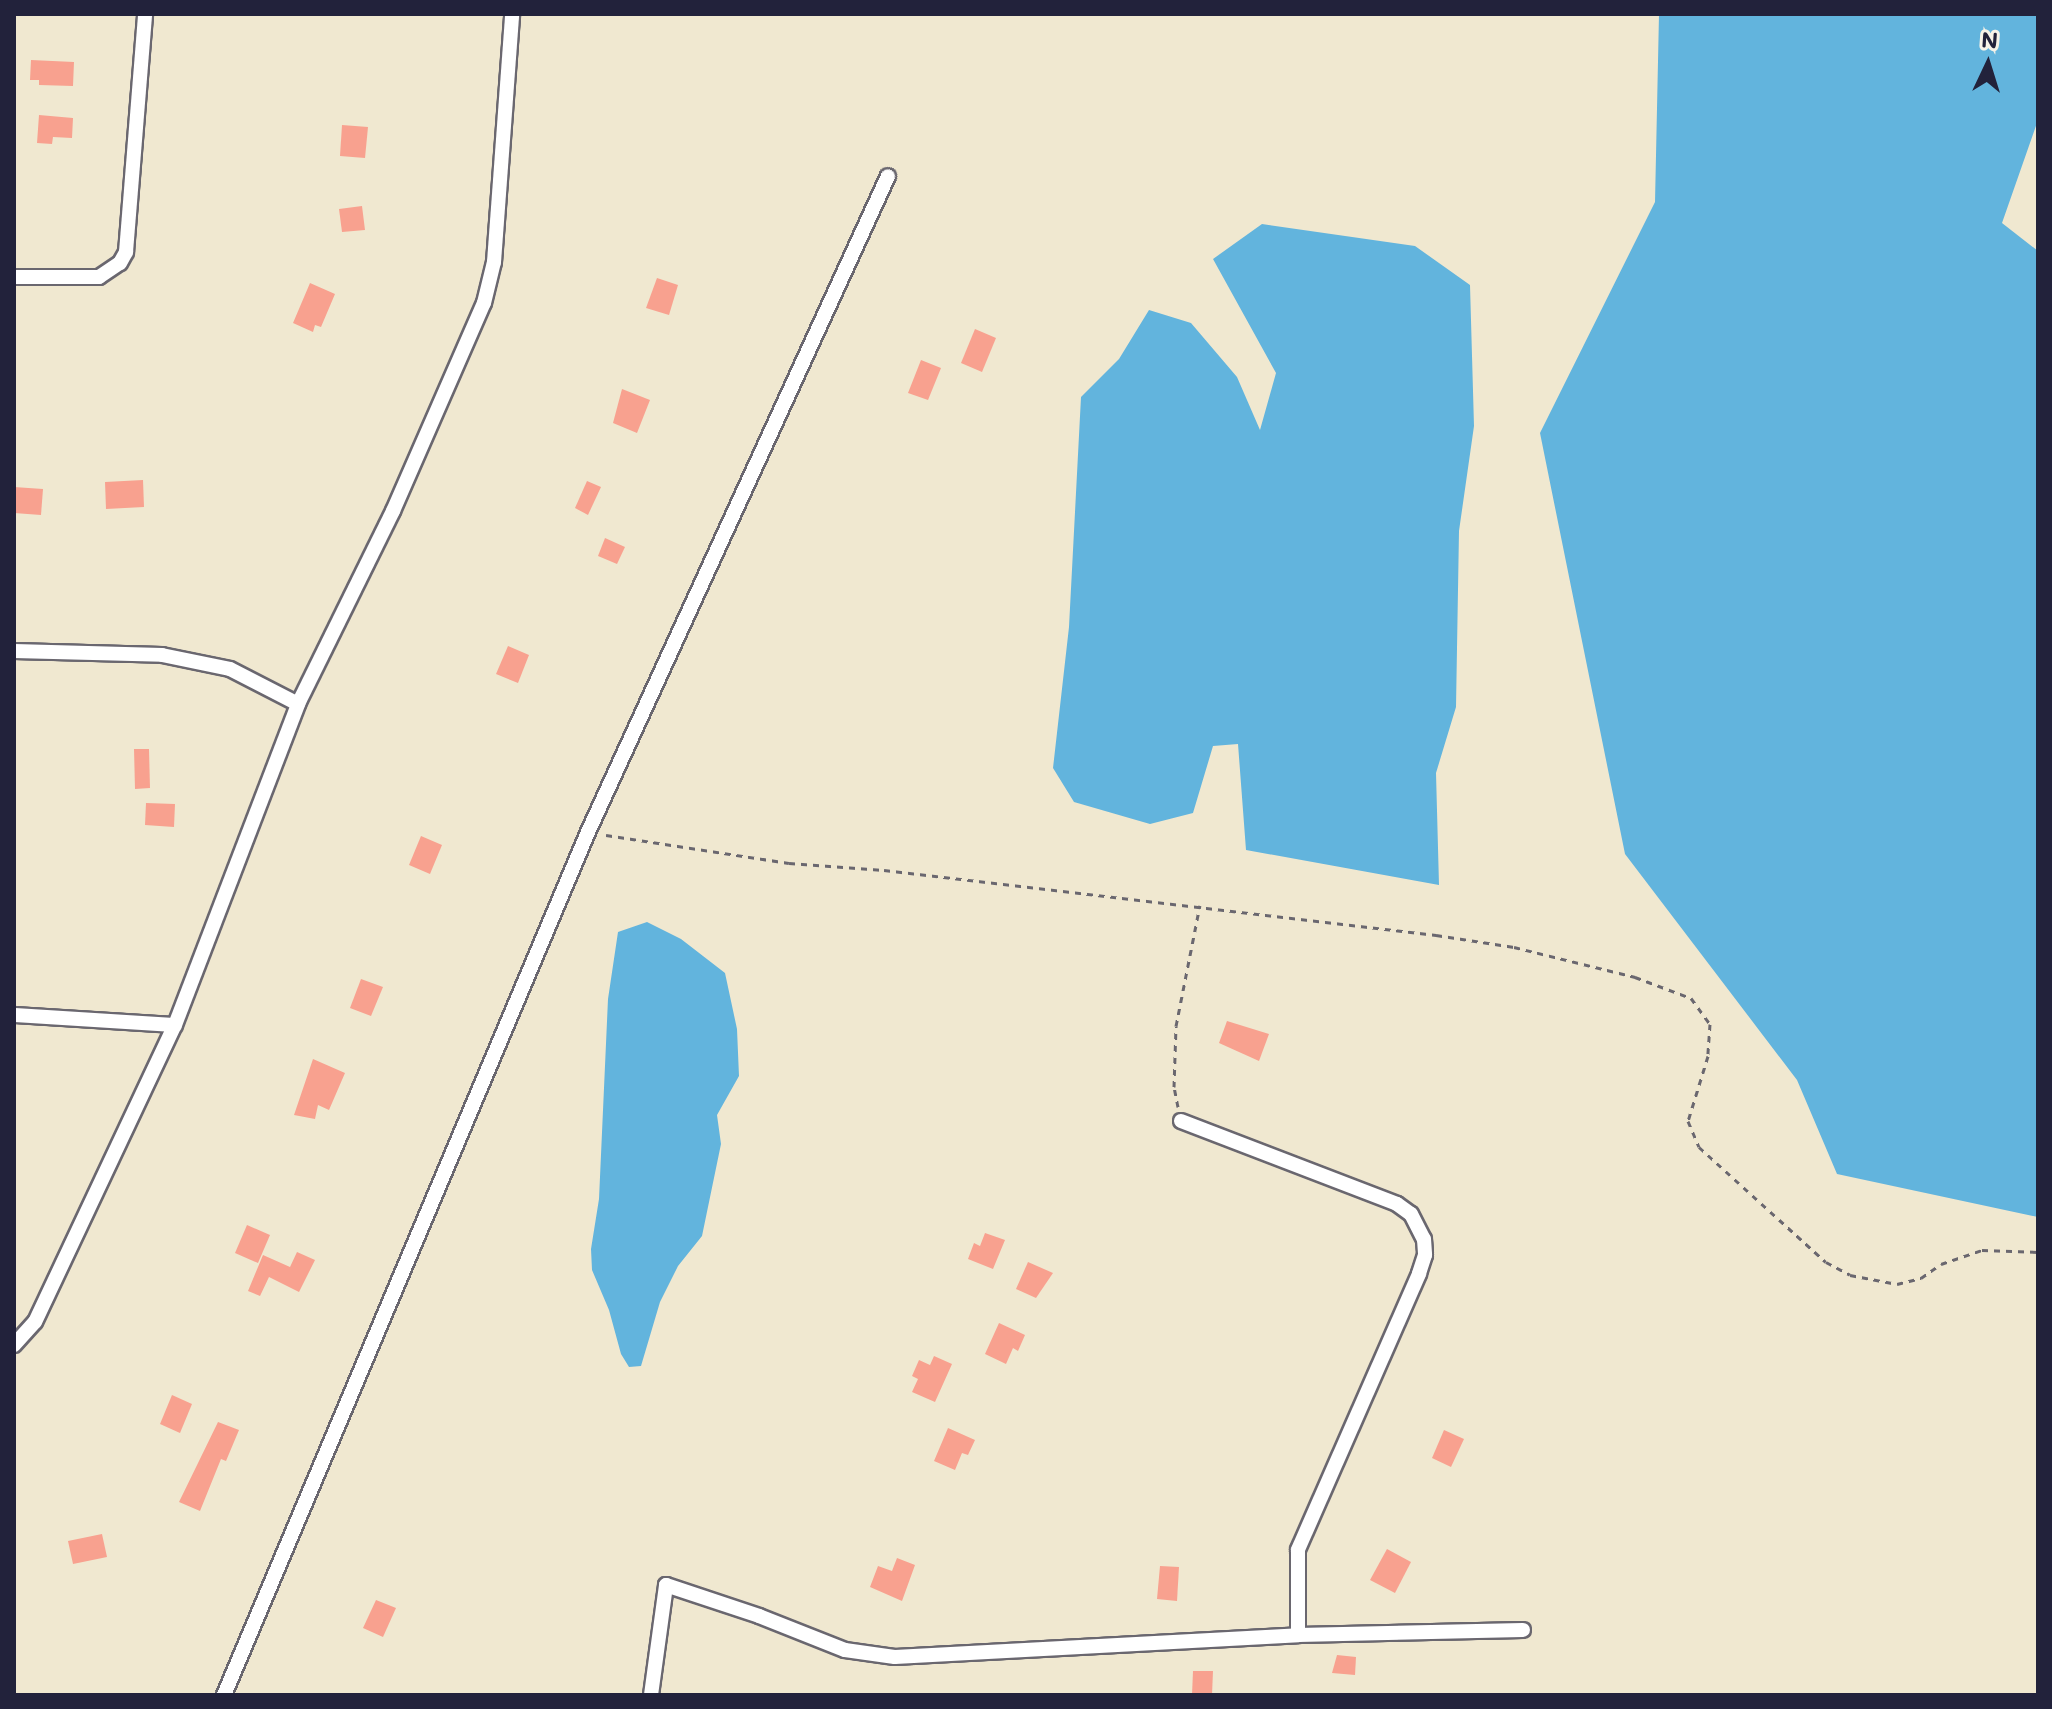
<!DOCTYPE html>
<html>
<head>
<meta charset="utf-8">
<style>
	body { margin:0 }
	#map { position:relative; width:2052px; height:1709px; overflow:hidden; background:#f0e8d0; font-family:Mali,sans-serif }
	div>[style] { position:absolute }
	.water>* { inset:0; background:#62b4dd }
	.building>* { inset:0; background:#f8a18f }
	.path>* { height:3px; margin-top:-1.5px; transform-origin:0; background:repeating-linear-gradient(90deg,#6a676f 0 6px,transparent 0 12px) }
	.roads { filter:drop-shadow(2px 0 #6a676f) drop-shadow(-2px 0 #6a676f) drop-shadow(0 2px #6a676f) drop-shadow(0 -2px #6a676f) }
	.street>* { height:14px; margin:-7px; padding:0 7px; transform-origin:7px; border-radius:7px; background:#fff }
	span { translate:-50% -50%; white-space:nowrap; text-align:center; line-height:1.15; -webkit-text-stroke:7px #f7f3e8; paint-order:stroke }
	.frame { position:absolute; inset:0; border:16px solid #22223b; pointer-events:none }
	.north { position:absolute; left:1948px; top:24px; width:80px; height:80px; -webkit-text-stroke:6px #f7f3e8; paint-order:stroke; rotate:4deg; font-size:22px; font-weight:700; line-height:32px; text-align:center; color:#22223b }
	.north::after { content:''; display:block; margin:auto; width:28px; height:36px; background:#22223b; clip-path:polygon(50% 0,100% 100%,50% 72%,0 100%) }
</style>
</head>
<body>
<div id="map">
	<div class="water">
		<div style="clip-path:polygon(1659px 14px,2038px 14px,2038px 120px,2002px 223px,2038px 251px,2038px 1217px,1837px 1174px,1797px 1080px,1625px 854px,1540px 433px,1655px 202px)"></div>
		<div style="clip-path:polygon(1262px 224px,1415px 246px,1470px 285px,1474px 426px,1459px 531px,1456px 707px,1436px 773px,1439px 885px,1246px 850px,1238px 744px,1213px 746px,1193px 813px,1150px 824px,1074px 802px,1053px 768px,1069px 627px,1081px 397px,1119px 359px,1149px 310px,1191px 323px,1237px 377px,1260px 430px,1276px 373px,1213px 259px)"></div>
		<div style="clip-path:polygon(647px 922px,681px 939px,725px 973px,737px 1029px,739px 1076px,717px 1115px,721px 1144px,702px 1236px,678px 1266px,660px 1302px,641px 1366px,629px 1367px,621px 1354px,609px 1310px,592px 1270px,591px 1249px,599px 1199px,608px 999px,618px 932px)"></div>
	</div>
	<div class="building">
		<div style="clip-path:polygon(31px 60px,74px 62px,73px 86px,39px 85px,39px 80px,30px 80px)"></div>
		<div style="clip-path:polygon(39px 115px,73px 118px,72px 138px,53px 137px,52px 144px,37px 143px)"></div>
		<div style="clip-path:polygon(342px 125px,368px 127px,365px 158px,340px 156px)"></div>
		<div style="clip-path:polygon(362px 206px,365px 230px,342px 232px,339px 209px)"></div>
		<div style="clip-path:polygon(657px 278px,678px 285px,669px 315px,646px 308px)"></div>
		<div style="clip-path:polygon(310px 283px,335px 294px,321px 327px,315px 325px,313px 332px,293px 323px)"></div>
		<div style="clip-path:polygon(975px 329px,996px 338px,982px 372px,961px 363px)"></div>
		<div style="clip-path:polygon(921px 360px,941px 368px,928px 400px,908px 393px)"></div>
		<div style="clip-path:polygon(622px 389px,650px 400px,637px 433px,613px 423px)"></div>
		<div style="clip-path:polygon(143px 480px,144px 507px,106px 509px,105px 482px)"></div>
		<div style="clip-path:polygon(587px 481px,601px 487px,588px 515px,575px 508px)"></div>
		<div style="clip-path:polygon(14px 487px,43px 489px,41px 515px,14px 513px)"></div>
		<div style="clip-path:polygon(605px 538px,625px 547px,617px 564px,598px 556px)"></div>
		<div style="clip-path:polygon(508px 646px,529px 655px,518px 683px,496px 674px)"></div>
		<div style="clip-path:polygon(134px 749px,149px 749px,150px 788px,135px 789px)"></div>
		<div style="clip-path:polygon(146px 803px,175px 804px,174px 827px,145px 825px)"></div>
		<div style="clip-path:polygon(421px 836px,442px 845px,430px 874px,409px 865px)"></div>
		<div style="clip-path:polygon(361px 979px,383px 987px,371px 1016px,350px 1008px)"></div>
		<div style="clip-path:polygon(1227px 1021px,1269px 1034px,1259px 1061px,1219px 1043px)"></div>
		<div style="clip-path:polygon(313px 1059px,345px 1073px,329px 1110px,318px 1105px,315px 1119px,294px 1115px)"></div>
		<div style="clip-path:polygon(247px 1225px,270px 1235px,258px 1263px,235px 1253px)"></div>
		<div style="clip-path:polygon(985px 1233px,1005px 1240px,993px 1269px,968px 1259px,974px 1243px,980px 1246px)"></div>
		<div style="clip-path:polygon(297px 1252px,315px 1260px,299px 1292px,269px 1277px,260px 1296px,248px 1291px,263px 1255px,290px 1267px)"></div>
		<div style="clip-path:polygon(1028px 1262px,1053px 1273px,1036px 1298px,1016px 1289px)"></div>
		<div style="clip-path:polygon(999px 1323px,1025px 1335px,1018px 1351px,1013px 1348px,1006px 1364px,985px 1354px)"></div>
		<div style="clip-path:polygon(934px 1356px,952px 1364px,935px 1402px,912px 1392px,918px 1379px,912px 1376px,919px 1360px,930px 1365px)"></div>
		<div style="clip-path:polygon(172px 1395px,192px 1404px,180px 1433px,160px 1424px)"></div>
		<div style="clip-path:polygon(218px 1422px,239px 1430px,226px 1461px,221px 1459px,200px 1511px,179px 1502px)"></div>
		<div style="clip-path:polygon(948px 1428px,975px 1440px,968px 1455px,962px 1453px,955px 1470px,934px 1461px)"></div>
		<div style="clip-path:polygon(1444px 1430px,1464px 1439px,1451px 1467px,1432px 1458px)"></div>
		<div style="clip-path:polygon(102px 1534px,107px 1557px,73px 1564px,68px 1541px)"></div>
		<div style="clip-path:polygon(1387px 1549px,1411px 1562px,1395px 1593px,1370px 1580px)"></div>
		<div style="clip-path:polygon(897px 1558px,915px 1565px,902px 1601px,870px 1587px,878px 1566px,892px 1571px)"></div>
		<div style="clip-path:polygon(1160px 1566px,1179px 1567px,1177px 1601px,1157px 1599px)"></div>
		<div style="clip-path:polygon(376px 1600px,396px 1608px,383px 1637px,363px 1628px)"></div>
		<div style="clip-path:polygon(1337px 1655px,1356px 1657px,1355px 1675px,1332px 1673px)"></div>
		<div style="clip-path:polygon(1193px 1671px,1213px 1671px,1212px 1695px,1192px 1695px)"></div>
	</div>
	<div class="path">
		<div style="left:606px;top:835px;width:185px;rotate:8.7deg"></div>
		<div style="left:789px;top:863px;width:95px;rotate:4.2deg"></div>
		<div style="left:884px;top:870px;width:556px;rotate:6.72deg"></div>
		<div style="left:1436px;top:935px;width:79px;rotate:8.7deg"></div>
		<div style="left:1514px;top:947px;width:125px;rotate:13.9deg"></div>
		<div style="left:1635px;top:977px;width:60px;rotate:20.6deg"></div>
		<div style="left:1691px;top:998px;width:32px;rotate:54deg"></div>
		<div style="left:1710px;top:1024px;width:32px;rotate:94deg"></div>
		<div style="left:1708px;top:1056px;width:68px;rotate:107.1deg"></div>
		<div style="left:1688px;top:1121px;width:28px;rotate:67deg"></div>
		<div style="left:1699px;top:1147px;width:171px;rotate:42.2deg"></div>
		<div style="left:1826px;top:1262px;width:27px;rotate:28deg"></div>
		<div style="left:1850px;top:1275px;width:48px;rotate:10.8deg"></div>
		<div style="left:1897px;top:1284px;width:25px;rotate:-14deg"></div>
		<div style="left:1921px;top:1278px;width:24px;rotate:-35deg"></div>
		<div style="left:1941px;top:1264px;width:43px;rotate:-18.9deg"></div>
		<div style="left:1982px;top:1250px;width:56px;rotate:2deg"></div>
		<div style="left:1178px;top:1107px;width:20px;rotate:-101deg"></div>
		<div style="left:1174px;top:1087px;width:61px;rotate:-88.1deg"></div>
		<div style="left:1176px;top:1026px;width:123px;rotate:-78.8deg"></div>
	</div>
	<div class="roads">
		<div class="street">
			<div style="left:14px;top:277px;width:85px"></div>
			<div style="left:99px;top:277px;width:25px;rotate:-34deg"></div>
			<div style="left:120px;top:263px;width:13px;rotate:-61deg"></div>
			<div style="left:126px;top:252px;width:239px;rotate:-85.4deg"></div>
			<div style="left:14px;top:651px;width:148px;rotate:1.5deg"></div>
			<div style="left:162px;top:655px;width:69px;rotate:11.6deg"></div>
			<div style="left:230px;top:669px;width:76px;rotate:27.2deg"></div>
			<div style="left:14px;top:1015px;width:161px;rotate:3.6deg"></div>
			<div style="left:1181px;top:1121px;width:231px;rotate:21deg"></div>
			<div style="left:1397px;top:1204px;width:17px;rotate:36deg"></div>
			<div style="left:1411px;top:1214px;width:28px;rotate:63deg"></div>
			<div style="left:1424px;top:1239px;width:16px;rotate:86deg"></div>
			<div style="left:1425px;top:1255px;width:20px;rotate:108deg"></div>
			<div style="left:1419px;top:1274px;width:301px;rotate:113.7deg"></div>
			<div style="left:1298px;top:1550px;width:85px;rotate:90deg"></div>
			<div style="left:14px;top:1345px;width:31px;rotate:-48deg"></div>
			<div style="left:35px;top:1322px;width:328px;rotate:-64.8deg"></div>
			<div style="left:175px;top:1025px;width:344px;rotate:-69deg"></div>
			<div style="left:298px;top:704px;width:215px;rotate:-63.8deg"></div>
			<div style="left:393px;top:511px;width:227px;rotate:-66.4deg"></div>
			<div style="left:484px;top:303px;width:42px;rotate:-76.3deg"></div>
			<div style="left:494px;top:262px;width:249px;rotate:-85.8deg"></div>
			<div style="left:224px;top:1695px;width:937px;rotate:-67.13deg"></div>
			<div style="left:588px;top:832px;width:721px;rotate:-65.42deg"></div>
			<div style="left:651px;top:1695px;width:111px;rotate:-82.2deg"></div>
			<div style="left:666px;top:1585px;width:98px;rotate:18.4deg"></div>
			<div style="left:759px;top:1616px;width:92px;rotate:21.6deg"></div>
			<div style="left:845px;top:1650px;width:50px;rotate:8deg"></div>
			<div style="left:895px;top:1657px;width:404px;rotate:-3.1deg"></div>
			<div style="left:1298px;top:1635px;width:225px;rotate:-1.3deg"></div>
		</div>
	</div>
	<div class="frame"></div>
	<div class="north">N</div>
</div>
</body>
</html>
